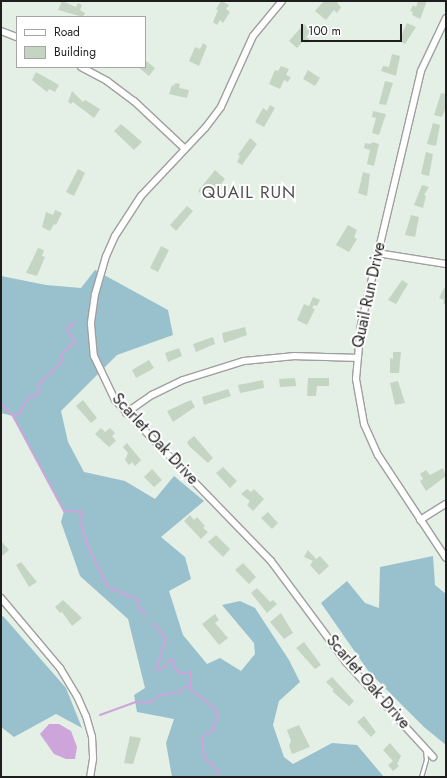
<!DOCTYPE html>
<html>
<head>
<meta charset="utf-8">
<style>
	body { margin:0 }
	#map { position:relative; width:447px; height:778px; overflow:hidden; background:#e4efe6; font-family:Jost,sans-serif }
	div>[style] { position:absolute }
	.forest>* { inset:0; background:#99c1cd }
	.water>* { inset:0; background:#cea5db }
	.stream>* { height:2px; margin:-1px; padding:0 1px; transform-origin:1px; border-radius:1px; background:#cea5db }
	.building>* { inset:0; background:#c5d5c4 }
	.roads { filter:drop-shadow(1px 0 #9f9f9f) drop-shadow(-1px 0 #9f9f9f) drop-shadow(0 1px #9f9f9f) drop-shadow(0 -1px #9f9f9f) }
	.service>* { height:3px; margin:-1.5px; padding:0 1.5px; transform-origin:1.5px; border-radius:1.5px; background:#fff }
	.minor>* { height:6px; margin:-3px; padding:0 3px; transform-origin:3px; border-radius:3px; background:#fff }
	span { translate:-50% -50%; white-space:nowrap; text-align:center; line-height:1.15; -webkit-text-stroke:4px #fff; paint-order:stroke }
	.street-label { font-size:16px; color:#1e1e1e }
	.neighbourhood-label { font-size:17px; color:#515151; letter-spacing:1px }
	.frame { position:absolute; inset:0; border:2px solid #1e1e1e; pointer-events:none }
	.legend { position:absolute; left:16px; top:16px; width:130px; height:52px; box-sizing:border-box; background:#fff; border:1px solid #a5a5a5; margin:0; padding:5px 7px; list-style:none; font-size:12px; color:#1e1e1e }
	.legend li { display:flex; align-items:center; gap:8px; height:20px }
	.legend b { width:20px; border:1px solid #a5a5a5 }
	.scale { position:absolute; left:301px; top:24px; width:101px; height:18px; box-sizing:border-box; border:2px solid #1e1e1e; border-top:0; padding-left:5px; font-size:12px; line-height:14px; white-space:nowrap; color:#1e1e1e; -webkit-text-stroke:3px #fff; paint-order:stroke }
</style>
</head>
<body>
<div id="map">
	<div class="forest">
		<div style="clip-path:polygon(95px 270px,168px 310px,173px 335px,117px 355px,61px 411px,68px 442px,84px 472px,125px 481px,155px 499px,174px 476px,204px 501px,161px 537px,185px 557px,191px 579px,169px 591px,183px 635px,207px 664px,220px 658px,241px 671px,255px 654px,254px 643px,222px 605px,240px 601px,255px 608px,289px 660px,300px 682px,279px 701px,273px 725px,284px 757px,293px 764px,332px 743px,357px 745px,384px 777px,172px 777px,166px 743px,174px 719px,137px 712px,134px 695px,145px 688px,128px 619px,80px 576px,61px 522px,64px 511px,13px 416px,1px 413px,1px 276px,46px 285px,81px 288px)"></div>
		<div style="clip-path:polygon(433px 556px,435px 585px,446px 594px,446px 745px,424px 727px,369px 672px,321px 603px,347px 581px,365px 603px,379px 608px,380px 567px)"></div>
		<div style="clip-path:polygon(3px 616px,66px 688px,82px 728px,56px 714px,14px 737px,1px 727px,1px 618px)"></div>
	</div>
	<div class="water">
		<div style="clip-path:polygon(49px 724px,59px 724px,71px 731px,77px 747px,75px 759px,66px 759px,54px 754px,40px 734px)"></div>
	</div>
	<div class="stream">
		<div style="left:1px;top:404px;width:17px;rotate:45deg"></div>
		<div style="left:13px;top:416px;width:108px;rotate:61.8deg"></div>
		<div style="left:64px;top:511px;width:18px;rotate:3deg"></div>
		<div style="left:82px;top:512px;width:12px;rotate:95deg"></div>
		<div style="left:81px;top:524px;width:28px;rotate:72deg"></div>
		<div style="left:90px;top:551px;width:40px;rotate:63.4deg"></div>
		<div style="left:108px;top:587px;width:33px;rotate:23deg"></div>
		<div style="left:138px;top:600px;width:7px;rotate:90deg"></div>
		<div style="left:138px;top:607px;width:11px;rotate:45deg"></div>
		<div style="left:13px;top:416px;width:6px;rotate:-9deg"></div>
		<div style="left:19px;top:415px;width:19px;rotate:-62deg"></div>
		<div style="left:28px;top:398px;width:12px;rotate:-20deg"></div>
		<div style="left:39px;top:394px;width:10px;rotate:-90deg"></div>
		<div style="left:39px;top:384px;width:33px;rotate:-44deg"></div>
		<div style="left:63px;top:361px;width:7px;rotate:-117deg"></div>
		<div style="left:60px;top:355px;width:20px;rotate:-41deg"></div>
		<div style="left:75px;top:342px;width:16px;rotate:-120deg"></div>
		<div style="left:67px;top:328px;width:10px;rotate:-37deg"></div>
		<div style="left:154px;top:624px;width:19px;rotate:51deg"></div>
		<div style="left:166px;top:639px;width:32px;rotate:108deg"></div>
		<div style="left:156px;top:669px;width:8px;rotate:-7deg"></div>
		<div style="left:164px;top:668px;width:11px;rotate:-56deg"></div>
		<div style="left:170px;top:659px;width:6px;rotate:31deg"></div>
		<div style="left:175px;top:662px;width:5px;rotate:101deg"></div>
		<div style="left:174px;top:667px;width:10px;rotate:45deg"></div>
		<div style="left:181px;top:674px;width:10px;rotate:-11deg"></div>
		<div style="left:191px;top:672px;width:18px;rotate:90deg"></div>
		<div style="left:191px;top:690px;width:34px;rotate:38deg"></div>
		<div style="left:218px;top:711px;width:18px;rotate:103deg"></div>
		<div style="left:214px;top:729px;width:15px;rotate:143deg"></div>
		<div style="left:202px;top:738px;width:19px;rotate:84deg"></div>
		<div style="left:204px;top:757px;width:20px;rotate:45deg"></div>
		<div style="left:218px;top:771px;width:6px;rotate:81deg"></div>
		<div style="left:100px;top:715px;width:38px;rotate:-20deg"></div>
		<div style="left:136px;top:702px;width:13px;rotate:4deg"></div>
		<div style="left:149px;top:703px;width:14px;rotate:-34deg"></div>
		<div style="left:161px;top:695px;width:15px;rotate:-8deg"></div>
		<div style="left:176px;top:693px;width:17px;rotate:-31deg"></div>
	</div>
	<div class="building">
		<div style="clip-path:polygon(62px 1px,76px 7px,78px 3px,82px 5px,80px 10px,85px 13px,83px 17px,58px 10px)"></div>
		<div style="clip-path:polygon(221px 1px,229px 5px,226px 9px,230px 12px,223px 23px,220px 20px,217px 25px,213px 22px,218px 10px,216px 9px)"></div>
		<div style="clip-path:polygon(324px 1px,339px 1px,337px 3px,341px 7px,337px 13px,334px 10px,326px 20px,315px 11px)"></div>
		<div style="clip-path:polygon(418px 1px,427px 1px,420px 19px,412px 15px,413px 12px,410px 11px,413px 5px,416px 7px)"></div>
		<div style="clip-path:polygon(407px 23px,416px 27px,405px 44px,399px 41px)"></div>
		<div style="clip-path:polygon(304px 24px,311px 31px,306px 37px,309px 39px,306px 43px,303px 41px,297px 48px,289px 41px)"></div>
		<div style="clip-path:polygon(203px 43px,207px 46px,199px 66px,189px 61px,195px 47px,200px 49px)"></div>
		<div style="clip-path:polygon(392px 54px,400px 56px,396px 76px,381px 71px,383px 66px,389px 67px)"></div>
		<div style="clip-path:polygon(145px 60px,155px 68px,149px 76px,138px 67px,145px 67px)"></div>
		<div style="clip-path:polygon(281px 66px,289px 69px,286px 75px,291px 77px,288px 82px,284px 80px,280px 89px,269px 84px,275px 70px,278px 71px)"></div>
		<div style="clip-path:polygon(308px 70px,320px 78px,315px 86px,303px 79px)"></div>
		<div style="clip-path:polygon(36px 72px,59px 85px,55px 92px,49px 89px,47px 92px,32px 80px)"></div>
		<div style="clip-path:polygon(385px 81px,393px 83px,386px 105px,379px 104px)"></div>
		<div style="clip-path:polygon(175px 83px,180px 84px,179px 88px,189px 90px,187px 98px,169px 94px,172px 85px,174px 86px)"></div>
		<div style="clip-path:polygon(72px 91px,83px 102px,85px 100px,100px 109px,94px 118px,73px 102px,71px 104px,68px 102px)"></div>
		<div style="clip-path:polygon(441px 93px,446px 94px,446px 107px,442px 117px,434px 115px)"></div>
		<div style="clip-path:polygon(270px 105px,275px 108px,264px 127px,255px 122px,263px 108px,267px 111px)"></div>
		<div style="clip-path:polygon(373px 111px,386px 114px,379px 135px,372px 133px,376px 118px,372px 117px)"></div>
		<div style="clip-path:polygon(433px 123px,440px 125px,436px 146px,427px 144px)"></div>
		<div style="clip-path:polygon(121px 124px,142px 142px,134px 150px,114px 131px)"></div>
		<div style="clip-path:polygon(250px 138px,257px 144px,242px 165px,237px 162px,240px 156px,238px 155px)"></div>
		<div style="clip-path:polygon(372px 142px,379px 144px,374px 166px,367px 164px,370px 150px,364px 148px,365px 143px,371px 144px)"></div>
		<div style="clip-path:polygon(426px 152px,433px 154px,429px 176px,421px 174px)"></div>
		<div style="clip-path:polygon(78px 169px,85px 173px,74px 196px,66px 192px)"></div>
		<div style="clip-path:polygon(215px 170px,225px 179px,214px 193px,211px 190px,204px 197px,198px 191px)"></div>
		<div style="clip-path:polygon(363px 172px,370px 174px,367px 196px,358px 193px,361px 181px,363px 182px,361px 180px)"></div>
		<div style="clip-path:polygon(422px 185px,429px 187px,424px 195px,426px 196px,423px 208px,414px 205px)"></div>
		<div style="clip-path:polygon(187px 206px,193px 211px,176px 231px,170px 225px)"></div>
		<div style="clip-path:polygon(55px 210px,62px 213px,56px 225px,54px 224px,50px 231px,42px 227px,46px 212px,53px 215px)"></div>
		<div style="clip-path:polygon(411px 215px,419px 217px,415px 237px,405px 235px)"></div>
		<div style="clip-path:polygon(348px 225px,357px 230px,354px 237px,357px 239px,349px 252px,336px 245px)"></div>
		<div style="clip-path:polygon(161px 246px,169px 250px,158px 272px,150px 268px)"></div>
		<div style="clip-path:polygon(38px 248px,44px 250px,42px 256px,45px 257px,37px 276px,26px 273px)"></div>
		<div style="clip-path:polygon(402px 280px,408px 284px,396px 304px,388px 300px)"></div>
		<div style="clip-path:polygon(444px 288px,446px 289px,446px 305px,443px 303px,444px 300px,439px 298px)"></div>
		<div style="clip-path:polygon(313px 297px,320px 300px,317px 306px,314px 305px,312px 308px,315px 309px,307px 325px,297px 320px,304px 304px,309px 306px)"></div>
		<div style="clip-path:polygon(245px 327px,247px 335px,224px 343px,222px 333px)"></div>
		<div style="clip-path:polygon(213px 337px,215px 344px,196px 352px,193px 344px)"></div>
		<div style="clip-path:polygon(179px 348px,182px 356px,168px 362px,165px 353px)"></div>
		<div style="clip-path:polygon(393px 352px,401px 352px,399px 373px,390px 373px,390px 358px,393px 359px)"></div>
		<div style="clip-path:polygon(149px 360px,154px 368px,136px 378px,132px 370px)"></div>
		<div style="clip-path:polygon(295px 378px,296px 386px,280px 387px,279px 379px)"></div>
		<div style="clip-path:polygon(308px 378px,329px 378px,329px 386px,317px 386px,316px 396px,307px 396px)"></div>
		<div style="clip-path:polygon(263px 380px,264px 388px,240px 393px,238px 385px)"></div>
		<div style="clip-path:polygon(398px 381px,405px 403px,395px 405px,390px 383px)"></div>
		<div style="clip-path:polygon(228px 389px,231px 396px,204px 405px,202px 397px)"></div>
		<div style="clip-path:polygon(83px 400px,97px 418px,91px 423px,76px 406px)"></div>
		<div style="clip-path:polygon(191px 400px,195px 407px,173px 422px,167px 411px)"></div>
		<div style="clip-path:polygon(101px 428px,105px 432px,110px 428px,115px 433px,112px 436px,116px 441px,109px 447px,95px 434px)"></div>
		<div style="clip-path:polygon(194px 436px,213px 458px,208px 463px,190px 447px,187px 442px)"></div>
		<div style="clip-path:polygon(127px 443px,141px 460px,135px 466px,132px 462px,129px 465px,125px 460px,128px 453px,123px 447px)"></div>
		<div style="clip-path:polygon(223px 467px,237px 481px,230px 488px,216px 473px)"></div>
		<div style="clip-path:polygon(443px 468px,446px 476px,426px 491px,420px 481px,423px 479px,420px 474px,426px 470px,430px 475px)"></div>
		<div style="clip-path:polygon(152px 469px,162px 480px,154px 487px,144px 477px)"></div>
		<div style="clip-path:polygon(247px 489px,251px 492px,254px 489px,264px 499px,253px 511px,247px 505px,250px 501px,241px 494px)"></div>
		<div style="clip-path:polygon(268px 512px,278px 523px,272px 529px,261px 518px)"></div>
		<div style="clip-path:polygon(190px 515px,194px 520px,197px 517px,205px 526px,203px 528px,208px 532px,201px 539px,184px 521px)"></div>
		<div style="clip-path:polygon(216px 535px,230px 549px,223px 557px,208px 542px)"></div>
		<div style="clip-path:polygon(1px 541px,9px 550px,2px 556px,1px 554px)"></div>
		<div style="clip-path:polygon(308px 550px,316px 559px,320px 556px,329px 566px,319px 575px,310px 565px,313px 561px,304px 557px)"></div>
		<div style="clip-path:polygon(21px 562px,37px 582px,29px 587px,16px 565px)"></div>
		<div style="clip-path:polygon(243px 563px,256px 577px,249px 584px,235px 570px)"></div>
		<div style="clip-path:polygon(257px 588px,270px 602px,273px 600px,277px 604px,267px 613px,251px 593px)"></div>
		<div style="clip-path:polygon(63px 600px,82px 618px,72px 626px,62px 612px,60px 613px,55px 607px)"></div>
		<div style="clip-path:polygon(281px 613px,293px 633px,284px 639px,270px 622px)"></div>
		<div style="clip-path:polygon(215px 614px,219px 620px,215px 623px,228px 638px,219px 645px,202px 624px)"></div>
		<div style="clip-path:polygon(304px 642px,321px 665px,315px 669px,296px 648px)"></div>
		<div style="clip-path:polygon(332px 677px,354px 701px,349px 706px,332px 691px,334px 690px,326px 682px)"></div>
		<div style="clip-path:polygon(364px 716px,376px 732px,371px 737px,357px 722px)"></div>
		<div style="clip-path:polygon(299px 725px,310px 747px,292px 754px,289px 746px,291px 741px,287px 730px)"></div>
		<div style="clip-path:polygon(130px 736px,141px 738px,133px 764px,124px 763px)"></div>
		<div style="clip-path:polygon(390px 743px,401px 756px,397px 764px,399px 766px,393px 771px,388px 765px,393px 761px,383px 750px)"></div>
	</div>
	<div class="roads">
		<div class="service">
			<div style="left:421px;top:777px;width:18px;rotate:-74deg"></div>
			<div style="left:426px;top:760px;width:12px;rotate:-95deg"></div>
		</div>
		<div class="minor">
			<div style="left:282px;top:1px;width:45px;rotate:129.6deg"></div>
			<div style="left:253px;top:36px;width:78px;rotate:114.3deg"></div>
			<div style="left:221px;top:107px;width:26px;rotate:127deg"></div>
			<div style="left:205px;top:128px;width:93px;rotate:133.3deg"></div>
			<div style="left:141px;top:196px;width:48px;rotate:123deg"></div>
			<div style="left:115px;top:236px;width:22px;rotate:114deg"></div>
			<div style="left:106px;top:256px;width:40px;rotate:106deg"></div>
			<div style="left:95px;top:294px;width:30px;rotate:98deg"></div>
			<div style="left:91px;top:324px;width:32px;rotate:85deg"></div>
			<div style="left:94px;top:356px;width:49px;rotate:64.5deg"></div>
			<div style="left:115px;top:400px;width:224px;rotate:45.9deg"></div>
			<div style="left:271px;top:561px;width:126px;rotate:53.4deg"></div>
			<div style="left:346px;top:662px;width:129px;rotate:47.5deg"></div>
			<div style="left:446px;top:18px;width:59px;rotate:115.3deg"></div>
			<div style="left:421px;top:71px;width:260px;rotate:103.3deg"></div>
			<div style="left:361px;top:324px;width:55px;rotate:95.2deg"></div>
			<div style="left:356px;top:379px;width:46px;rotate:79.9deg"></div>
			<div style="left:364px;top:424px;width:34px;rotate:66deg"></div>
			<div style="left:378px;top:455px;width:123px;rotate:56.6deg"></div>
			<div style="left:1px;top:31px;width:17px;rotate:21deg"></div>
			<div style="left:81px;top:67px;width:30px;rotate:28deg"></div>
			<div style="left:107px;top:81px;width:34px;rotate:37deg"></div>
			<div style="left:134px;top:101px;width:69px;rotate:43.2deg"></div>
			<div style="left:377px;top:253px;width:70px;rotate:9.1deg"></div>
			<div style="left:126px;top:413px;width:32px;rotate:-35deg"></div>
			<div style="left:152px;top:395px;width:34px;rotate:-26deg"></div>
			<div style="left:183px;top:380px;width:64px;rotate:-17.3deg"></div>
			<div style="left:244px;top:361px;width:51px;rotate:-5.6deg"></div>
			<div style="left:295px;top:356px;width:62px;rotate:1.8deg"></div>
			<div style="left:420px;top:520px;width:31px;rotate:-32deg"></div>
			<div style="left:1px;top:598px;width:92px;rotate:49.9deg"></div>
			<div style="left:60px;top:668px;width:33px;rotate:59deg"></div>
			<div style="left:77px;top:696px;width:22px;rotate:66deg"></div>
			<div style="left:86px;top:716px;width:22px;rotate:74deg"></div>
			<div style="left:92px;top:737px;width:22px;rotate:87deg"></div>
			<div style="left:93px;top:759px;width:18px;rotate:99deg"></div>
		</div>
	</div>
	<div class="street-label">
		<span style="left:369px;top:295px;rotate:-78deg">Quail Run Drive</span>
		<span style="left:155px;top:439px;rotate:47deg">Scarlet Oak Drive</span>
		<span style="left:368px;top:682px;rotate:49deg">Scarlet Oak Drive</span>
	</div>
	<div class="neighbourhood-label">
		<span style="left:249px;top:193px">QUAIL RUN</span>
	</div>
	<div class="frame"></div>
	<ul class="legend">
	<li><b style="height:5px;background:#fff"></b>Road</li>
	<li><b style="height:11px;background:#c5d5c4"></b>Building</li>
	</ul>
	<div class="scale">100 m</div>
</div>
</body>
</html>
